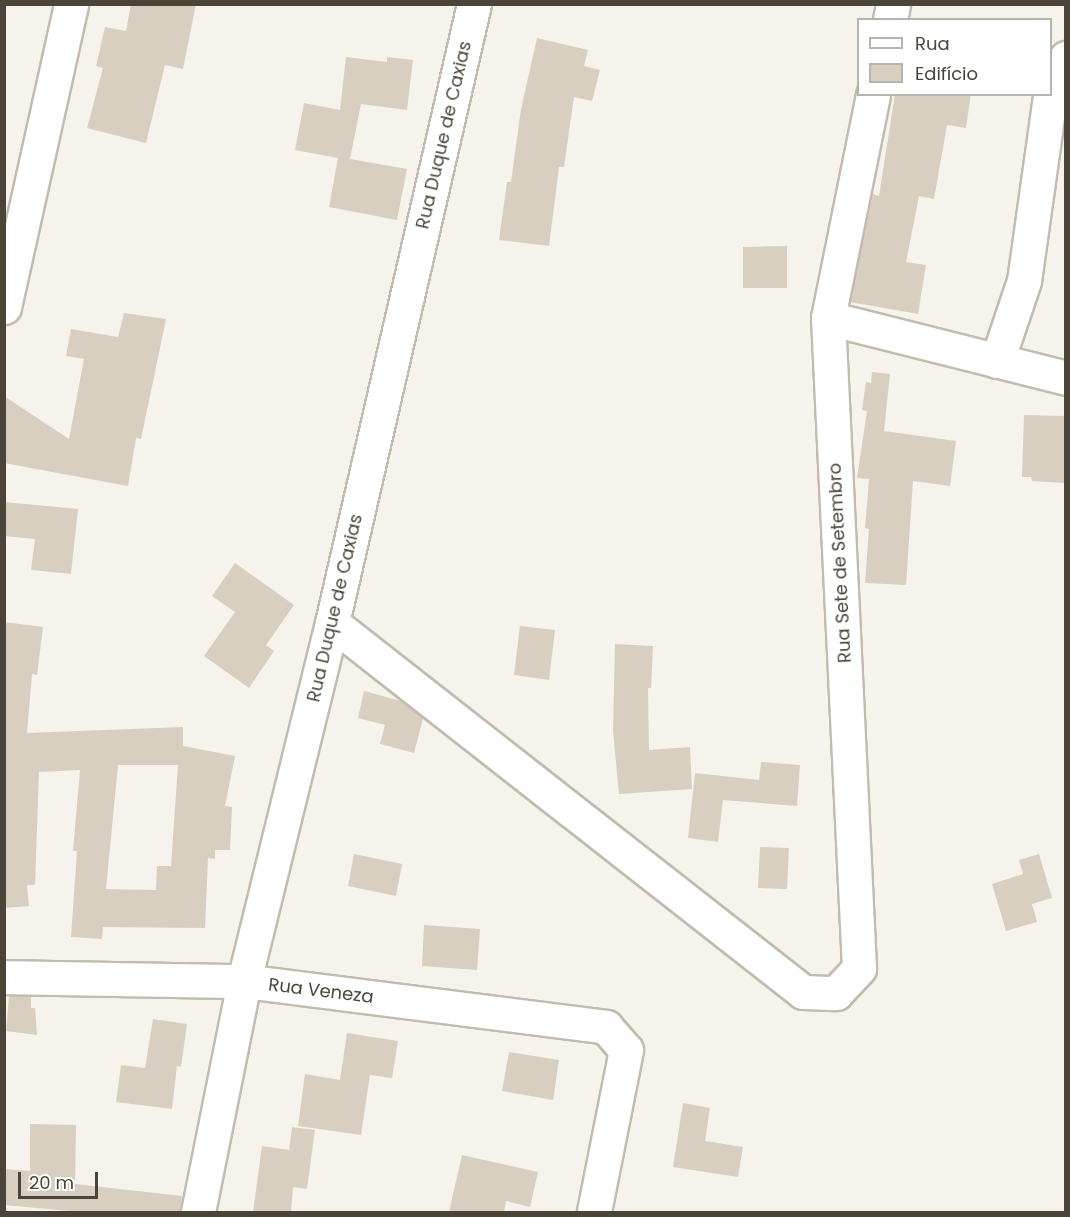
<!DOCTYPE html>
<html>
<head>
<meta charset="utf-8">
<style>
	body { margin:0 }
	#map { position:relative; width:1070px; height:1217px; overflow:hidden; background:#f6f3ec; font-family:Poppins,sans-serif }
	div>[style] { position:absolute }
	.building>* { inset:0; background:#d8cfc1 }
	.roads { filter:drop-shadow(2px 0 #c2bbae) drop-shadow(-2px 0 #c2bbae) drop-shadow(0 2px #c2bbae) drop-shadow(0 -2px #c2bbae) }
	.minor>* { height:33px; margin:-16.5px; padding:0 16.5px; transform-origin:16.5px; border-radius:16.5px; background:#fff }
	span { translate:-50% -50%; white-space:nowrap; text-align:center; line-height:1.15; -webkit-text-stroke:5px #fff; paint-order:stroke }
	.street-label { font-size:18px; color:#4b4439 }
	.frame { position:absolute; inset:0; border:6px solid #4b4439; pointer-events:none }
	.legend { position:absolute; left:857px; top:18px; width:195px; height:78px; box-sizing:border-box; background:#fff; border:2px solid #b7b4b0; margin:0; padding:8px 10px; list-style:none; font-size:18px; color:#4b4439 }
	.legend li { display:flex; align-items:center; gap:12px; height:30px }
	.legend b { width:30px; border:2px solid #b7b4b0 }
	.scale { position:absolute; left:18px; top:1172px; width:80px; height:27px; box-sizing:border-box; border:3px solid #4b4439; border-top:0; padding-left:8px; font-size:18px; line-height:21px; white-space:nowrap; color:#4b4439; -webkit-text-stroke:4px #fff; paint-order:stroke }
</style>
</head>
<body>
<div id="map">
	<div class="building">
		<div style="clip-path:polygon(131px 4px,196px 4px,183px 69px,165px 65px,146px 143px,87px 128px,103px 68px,96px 66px,105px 27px,126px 31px)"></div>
		<div style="clip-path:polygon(537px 38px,588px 50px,584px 66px,600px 70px,592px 101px,574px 97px,564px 167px,559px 167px,549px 246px,499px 240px,507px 182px,511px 182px,521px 109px)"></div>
		<div style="clip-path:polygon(346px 57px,387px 62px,387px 57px,413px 60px,407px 110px,361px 104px,350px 159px,407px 169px,397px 220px,329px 207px,338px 158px,295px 150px,304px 103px,340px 110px)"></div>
		<div style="clip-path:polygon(895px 94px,971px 94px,966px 128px,947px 125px,934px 199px,919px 196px,906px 262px,926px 265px,918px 314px,850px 302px,873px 194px,879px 196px)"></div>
		<div style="clip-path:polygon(787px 246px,787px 288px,743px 288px,743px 247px)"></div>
		<div style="clip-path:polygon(124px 313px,166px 319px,141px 439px,136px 438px,128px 486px,4px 463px,4px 396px,69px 439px,84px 359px,66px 356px,71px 329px,118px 337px)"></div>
		<div style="clip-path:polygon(872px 372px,890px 374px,884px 431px,956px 441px,950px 486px,913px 481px,906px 585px,865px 583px,869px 529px,865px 528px,869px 479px,857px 478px,867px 411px,862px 410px,866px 382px,871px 383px)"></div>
		<div style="clip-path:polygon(1024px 415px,1065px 416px,1065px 483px,1032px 481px,1031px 477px,1022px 477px)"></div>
		<div style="clip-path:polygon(4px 502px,78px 509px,71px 574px,31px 570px,35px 539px,4px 536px)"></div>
		<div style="clip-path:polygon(235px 563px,294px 605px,266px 645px,274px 651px,249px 688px,204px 656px,235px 612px,212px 596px)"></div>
		<div style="clip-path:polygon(evenodd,4px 622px,43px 627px,37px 675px,32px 674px,27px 733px,183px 727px,183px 746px,235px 756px,225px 806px,232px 807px,230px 850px,215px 850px,215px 859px,208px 858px,205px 928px,103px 927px,102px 939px,71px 937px,77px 851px,73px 851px,80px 770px,39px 772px,35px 885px,27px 885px,29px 906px,4px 908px,4px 622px,118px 765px,178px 765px,171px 866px,157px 866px,156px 890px,106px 889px,118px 765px)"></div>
		<div style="clip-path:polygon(520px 626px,555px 630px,549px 680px,514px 675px)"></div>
		<div style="clip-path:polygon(615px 644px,653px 646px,651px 688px,648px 688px,649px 750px,690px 747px,692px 789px,619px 794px,613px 731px)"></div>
		<div style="clip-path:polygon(364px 691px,401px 701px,423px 718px,414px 753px,380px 744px,385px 725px,358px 718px)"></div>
		<div style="clip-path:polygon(761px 762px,800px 765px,797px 806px,723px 800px,718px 842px,688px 838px,695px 773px,759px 780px)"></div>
		<div style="clip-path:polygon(760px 847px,789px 848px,787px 889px,758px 888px)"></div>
		<div style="clip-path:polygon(354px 854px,402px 864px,396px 896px,348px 886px)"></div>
		<div style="clip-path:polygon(1039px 854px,1052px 898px,1032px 904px,1037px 922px,1006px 931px,992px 884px,1023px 874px,1019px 860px)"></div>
		<div style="clip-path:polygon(424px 925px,480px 929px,477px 970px,422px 966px)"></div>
		<div style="clip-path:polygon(9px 996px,31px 996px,31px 1008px,35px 1008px,37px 1035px,6px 1031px)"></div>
		<div style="clip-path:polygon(153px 1019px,187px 1024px,181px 1067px,177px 1066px,172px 1109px,116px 1102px,121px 1065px,145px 1068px)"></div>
		<div style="clip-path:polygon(347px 1033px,398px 1041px,392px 1078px,370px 1075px,361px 1135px,298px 1126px,305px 1074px,340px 1080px)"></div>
		<div style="clip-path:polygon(509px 1052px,559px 1060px,553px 1100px,502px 1091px)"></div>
		<div style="clip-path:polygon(683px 1103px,710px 1108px,705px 1141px,743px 1147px,738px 1177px,673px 1167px)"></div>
		<div style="clip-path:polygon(30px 1124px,76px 1125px,75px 1184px,182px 1196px,180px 1212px,79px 1212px,4px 1205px,4px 1169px,30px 1171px)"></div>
		<div style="clip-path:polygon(292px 1127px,315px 1130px,307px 1189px,293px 1187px,291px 1212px,253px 1212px,262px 1146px,289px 1150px)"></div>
		<div style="clip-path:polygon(462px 1155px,538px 1172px,530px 1207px,506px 1201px,504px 1212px,449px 1212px)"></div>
	</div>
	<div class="roads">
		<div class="minor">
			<div style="left:890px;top:20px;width:16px;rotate:-79deg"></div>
			<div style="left:4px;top:307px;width:310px;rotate:-77.5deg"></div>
			<div style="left:828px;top:318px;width:245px;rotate:14.1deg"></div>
			<div style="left:997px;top:361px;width:84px;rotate:-71.4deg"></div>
			<div style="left:1024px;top:281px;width:209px;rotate:-82deg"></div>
			<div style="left:1053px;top:74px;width:21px;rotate:-51deg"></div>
			<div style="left:332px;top:623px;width:598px;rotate:38.08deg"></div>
			<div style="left:803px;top:992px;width:33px;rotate:2deg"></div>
			<div style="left:836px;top:993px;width:34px;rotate:-47deg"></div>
			<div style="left:859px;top:968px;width:651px;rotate:-92.73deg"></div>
			<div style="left:828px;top:318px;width:228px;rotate:-78.6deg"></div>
			<div style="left:4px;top:977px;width:240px;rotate:1deg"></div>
			<div style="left:244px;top:981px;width:365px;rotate:7.2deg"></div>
			<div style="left:606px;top:1027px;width:30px;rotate:49deg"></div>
			<div style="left:626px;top:1050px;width:165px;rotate:101.2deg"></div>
			<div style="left:198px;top:1212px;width:236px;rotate:-78.7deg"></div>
			<div style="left:244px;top:981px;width:369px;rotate:-76.2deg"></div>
			<div style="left:332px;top:623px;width:635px;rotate:-77.08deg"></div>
		</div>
	</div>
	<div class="street-label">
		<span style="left:444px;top:135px;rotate:-77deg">Rua Duque de Caxias</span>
		<span style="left:840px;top:563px;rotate:-93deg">Rua Sete de Setembro</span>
		<span style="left:335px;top:608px;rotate:-77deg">Rua Duque de Caxias</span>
		<span style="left:321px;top:991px;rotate:7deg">Rua Veneza</span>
	</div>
	<div class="frame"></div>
	<ul class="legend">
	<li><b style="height:8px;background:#fff"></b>Rua</li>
	<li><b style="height:16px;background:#d8cfc1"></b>Edifício</li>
	</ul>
	<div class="scale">20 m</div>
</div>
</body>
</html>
